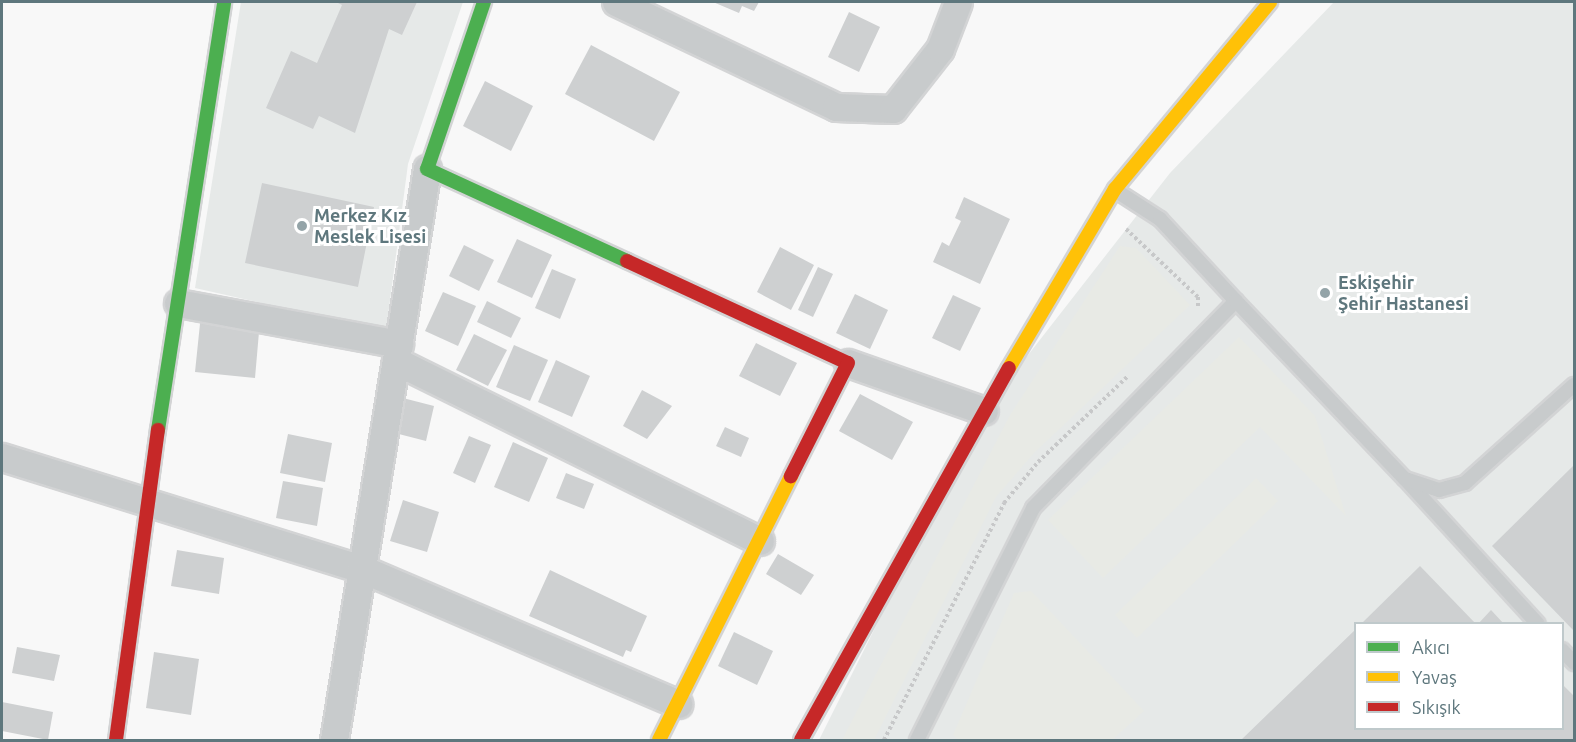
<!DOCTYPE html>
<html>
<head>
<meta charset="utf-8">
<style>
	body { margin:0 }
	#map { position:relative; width:1576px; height:742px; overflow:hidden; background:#f8f8f8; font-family:Ubuntu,sans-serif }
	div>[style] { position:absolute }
	.built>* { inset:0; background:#e6e9e8 }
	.green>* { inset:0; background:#e8eae5 }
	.building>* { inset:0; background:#ced0d1 }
	.path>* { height:4px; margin-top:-2px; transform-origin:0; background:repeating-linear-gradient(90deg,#c7c8c9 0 3px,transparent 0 6px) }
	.roads { filter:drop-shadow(2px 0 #d3d4d5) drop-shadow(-2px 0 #d3d4d5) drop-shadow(0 2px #d3d4d5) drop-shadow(0 -2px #d3d4d5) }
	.lane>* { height:14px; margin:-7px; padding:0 7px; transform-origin:7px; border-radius:7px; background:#c8cbcc }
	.street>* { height:27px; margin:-13.5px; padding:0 13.5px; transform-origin:13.5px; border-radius:13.5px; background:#c8cbcc }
	.fast>* { height:14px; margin:-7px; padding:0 7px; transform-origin:7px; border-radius:7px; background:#4caf50 }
	.slow>* { height:14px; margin:-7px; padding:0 7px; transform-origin:7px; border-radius:7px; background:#ffc107 }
	.jam>* { height:14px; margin:-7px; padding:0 7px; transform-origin:7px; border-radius:7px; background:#c62828 }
	.dots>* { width:16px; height:16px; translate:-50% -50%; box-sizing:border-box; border:3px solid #fff; border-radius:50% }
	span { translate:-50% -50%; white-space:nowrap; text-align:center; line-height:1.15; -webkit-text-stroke:6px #fff; paint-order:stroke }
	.poi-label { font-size:18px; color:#5e777d; font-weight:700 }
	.left { translate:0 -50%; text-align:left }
	.frame { position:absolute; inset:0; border:3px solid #5e777d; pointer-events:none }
	.legend { position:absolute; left:1354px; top:622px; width:210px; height:108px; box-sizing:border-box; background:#fff; border:2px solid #bfc9cb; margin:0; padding:8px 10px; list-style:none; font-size:18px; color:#5e777d }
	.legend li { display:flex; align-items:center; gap:12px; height:30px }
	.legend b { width:30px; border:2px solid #bfc9cb }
</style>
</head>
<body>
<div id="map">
	<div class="built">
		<div style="clip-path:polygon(241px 2px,463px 2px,408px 164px,386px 331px,195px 288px)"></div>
		<div style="clip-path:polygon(evenodd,1334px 2px,1574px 2px,1574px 740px,819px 740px,982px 414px,1170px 173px,1334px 2px,1356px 624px,1562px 624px,1562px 728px,1356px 728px,1356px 624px)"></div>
	</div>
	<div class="green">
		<div style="clip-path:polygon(1120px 246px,1136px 248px,1190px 305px,1034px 453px,996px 497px,874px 740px,842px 740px,1010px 415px)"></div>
		<div style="clip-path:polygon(1239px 337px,1315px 416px,1346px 516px,1260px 427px,1103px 578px,1048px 520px)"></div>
		<div style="clip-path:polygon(1256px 478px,1278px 501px,1137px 638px,1115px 615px)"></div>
		<div style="clip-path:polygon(1031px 591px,1144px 711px,1112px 740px,958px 740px,953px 735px,1014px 593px)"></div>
	</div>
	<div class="building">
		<div style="clip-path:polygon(336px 2px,417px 2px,402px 35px,389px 29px,355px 133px,319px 116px,313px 129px,266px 108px,291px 51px,317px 63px,342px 5px)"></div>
		<div style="clip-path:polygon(713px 2px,759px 2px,754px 11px,742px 6px,739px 13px)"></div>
		<div style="clip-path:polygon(849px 12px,880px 27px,859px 72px,828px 57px)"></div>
		<div style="clip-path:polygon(591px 45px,680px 92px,654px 141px,565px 94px)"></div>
		<div style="clip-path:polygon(485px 81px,533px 106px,511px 151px,463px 126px)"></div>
		<div style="clip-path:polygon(262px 183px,374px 207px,358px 287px,245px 263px)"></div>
		<div style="clip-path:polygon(964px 197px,1010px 219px,980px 284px,933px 262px,942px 242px,949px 246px,961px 221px,955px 218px)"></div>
		<div style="clip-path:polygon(517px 239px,552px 255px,532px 298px,497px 282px)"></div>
		<div style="clip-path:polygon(464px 245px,494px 260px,479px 291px,449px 276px)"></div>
		<div style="clip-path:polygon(780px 247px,814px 265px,791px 310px,757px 292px)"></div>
		<div style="clip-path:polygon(818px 267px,833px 274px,813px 317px,798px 310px)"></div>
		<div style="clip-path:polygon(552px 269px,576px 279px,560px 319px,535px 308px)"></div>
		<div style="clip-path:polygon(443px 292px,476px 306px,458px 346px,425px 331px)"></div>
		<div style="clip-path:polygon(855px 294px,888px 310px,870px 349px,836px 333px)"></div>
		<div style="clip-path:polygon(953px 295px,981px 308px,960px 351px,932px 338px)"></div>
		<div style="clip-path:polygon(487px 301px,521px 318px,511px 338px,477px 322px)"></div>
		<div style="clip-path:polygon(201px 314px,242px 324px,241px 330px,259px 332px,255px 378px,195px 372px)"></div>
		<div style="clip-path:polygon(474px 334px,507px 350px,488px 386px,456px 370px)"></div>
		<div style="clip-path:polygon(756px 343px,797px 363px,780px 396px,739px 376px)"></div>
		<div style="clip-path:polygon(514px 345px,548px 360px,530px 401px,496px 387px)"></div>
		<div style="clip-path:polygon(556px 360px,590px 376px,572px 417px,538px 402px)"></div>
		<div style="clip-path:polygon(642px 390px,672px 406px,647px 439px,623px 426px)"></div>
		<div style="clip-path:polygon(860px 394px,913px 422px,892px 460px,839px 431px)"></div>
		<div style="clip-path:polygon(399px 397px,434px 406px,426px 441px,391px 432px)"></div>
		<div style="clip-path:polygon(725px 427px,749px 438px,741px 457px,716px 446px)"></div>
		<div style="clip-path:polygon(288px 434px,332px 443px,325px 482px,280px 473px)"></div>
		<div style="clip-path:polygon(469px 436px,491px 445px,475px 483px,453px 473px)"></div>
		<div style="clip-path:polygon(513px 442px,548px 458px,529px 502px,494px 487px)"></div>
		<div style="clip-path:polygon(1574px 465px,1574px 631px,1492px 546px)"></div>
		<div style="clip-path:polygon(566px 473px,594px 484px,584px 509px,556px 498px)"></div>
		<div style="clip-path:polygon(283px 481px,323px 488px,317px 526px,276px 518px)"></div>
		<div style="clip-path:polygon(403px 500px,439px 512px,427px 552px,390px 541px)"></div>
		<div style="clip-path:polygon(177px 550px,224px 558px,219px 594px,171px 586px)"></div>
		<div style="clip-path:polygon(778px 554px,814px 575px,801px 595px,766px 574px)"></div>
		<div style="clip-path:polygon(1420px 566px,1476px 624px,1361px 624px)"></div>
		<div style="clip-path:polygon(550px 570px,647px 616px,631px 652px,626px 650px,623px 657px,529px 616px)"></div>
		<div style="clip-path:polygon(1491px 610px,1504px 624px,1478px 624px)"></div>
		<div style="clip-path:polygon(1356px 629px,1356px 728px,1562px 728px,1562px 684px,1574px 696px,1574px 740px,1241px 740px)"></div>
		<div style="clip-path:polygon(734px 632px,773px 651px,757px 685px,718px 666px)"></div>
		<div style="clip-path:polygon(17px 647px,60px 655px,54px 681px,12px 673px)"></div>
		<div style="clip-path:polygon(154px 652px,199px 659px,191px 715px,146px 708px)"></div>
		<div style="clip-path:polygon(2px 702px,53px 712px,48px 740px,2px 731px)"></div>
	</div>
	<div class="path">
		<div style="left:1126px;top:229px;width:99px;rotate:43.4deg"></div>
		<div style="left:1198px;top:297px;width:10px;rotate:90deg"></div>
		<div style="left:884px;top:740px;width:266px;rotate:-63.1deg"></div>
		<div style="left:1004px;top:503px;width:53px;rotate:-50.3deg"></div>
		<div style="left:1038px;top:462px;width:126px;rotate:-43.7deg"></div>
	</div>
	<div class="roads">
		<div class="lane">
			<div style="left:1115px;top:190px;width:54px;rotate:32.8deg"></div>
			<div style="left:1160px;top:219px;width:112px;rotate:47.2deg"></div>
			<div style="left:1406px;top:480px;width:195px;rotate:47.5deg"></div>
			<div style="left:1562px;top:650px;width:18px;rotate:47deg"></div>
			<div style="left:917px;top:740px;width:259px;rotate:-63.4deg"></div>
			<div style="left:1033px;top:508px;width:290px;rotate:-45.6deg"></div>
			<div style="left:1236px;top:301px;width:245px;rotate:46.5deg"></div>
			<div style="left:1405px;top:479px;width:36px;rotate:18deg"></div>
			<div style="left:1439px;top:490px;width:27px;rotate:-15deg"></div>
			<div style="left:1465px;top:483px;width:147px;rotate:-42deg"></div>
		</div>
		<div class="street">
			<div style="left:616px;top:2px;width:244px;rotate:25.5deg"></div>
			<div style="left:836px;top:107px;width:57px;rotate:2deg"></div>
			<div style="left:893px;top:109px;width:76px;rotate:-51.9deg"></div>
			<div style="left:940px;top:49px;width:50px;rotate:-69deg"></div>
			<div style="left:178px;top:303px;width:225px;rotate:10.5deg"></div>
			<div style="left:396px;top:361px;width:406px;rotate:26.3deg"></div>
			<div style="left:848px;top:363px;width:144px;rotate:19.4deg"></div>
			<div style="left:2px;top:457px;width:377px;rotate:17.3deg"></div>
			<div style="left:362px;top:569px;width:344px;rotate:23.1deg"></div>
			<div style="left:334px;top:740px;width:579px;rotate:-80.75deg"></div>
		</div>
		<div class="fast">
			<div style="left:484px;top:2px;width:176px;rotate:108.8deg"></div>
			<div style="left:427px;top:169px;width:220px;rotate:24.7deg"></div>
			<div style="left:158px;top:430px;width:433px;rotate:-81.2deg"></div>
		</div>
		<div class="slow">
			<div style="left:1009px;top:368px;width:208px;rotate:-59.4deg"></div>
			<div style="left:1115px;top:189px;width:243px;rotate:-50.3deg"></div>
			<div style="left:659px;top:740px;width:295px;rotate:-63.4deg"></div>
		</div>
		<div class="jam">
			<div style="left:627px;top:261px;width:243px;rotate:24.8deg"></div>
			<div style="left:848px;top:363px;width:127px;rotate:116.8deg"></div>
			<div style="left:116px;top:740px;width:313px;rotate:-82.3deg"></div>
			<div style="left:801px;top:740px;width:426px;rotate:-60.8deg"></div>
		</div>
	</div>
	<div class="dots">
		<div style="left:302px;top:226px;background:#94a4a8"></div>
		<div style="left:1325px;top:293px;background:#94a4a8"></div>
	</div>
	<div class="poi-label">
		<span class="left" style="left:314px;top:226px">Merkez Kız<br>Meslek Lisesi</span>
		<span class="left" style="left:1338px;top:293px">Eskişehir<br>Şehir Hastanesi</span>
	</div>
	<div class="frame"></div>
	<ul class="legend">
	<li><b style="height:8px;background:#4caf50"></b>Akıcı</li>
	<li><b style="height:8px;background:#ffc107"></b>Yavaş</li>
	<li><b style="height:8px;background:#c62828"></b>Sıkışık</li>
	</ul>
</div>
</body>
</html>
